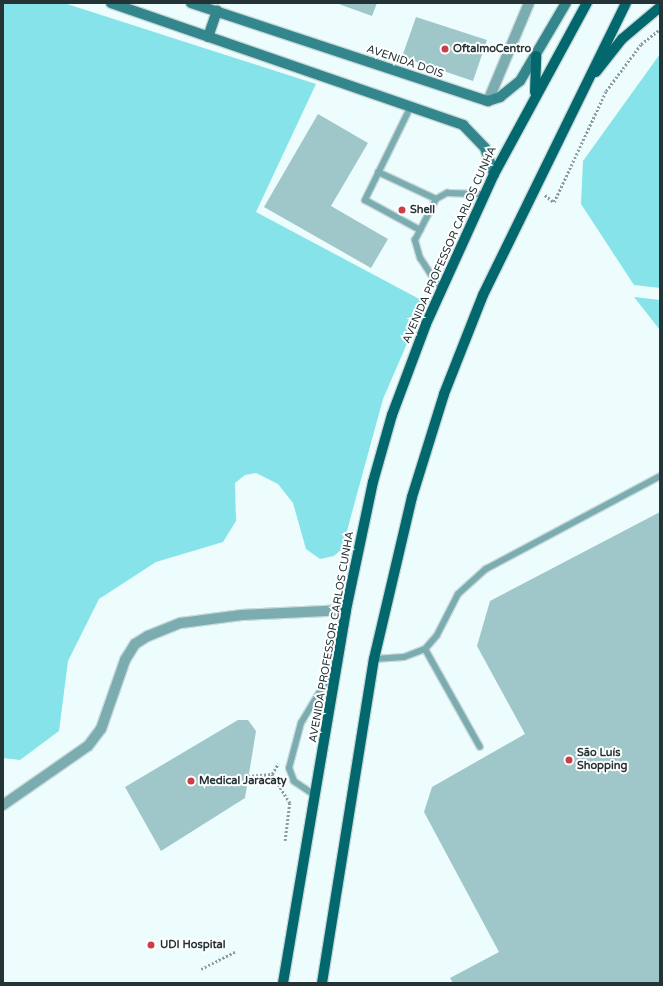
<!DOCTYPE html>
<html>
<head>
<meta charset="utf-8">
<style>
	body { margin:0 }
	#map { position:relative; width:663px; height:986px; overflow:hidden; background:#edfdfe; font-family:"Varela Round",sans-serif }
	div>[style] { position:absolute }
	.green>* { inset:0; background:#86e3e9 }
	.building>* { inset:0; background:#9fc6c9 }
	.path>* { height:2.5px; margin-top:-1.25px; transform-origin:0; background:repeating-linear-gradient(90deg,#8d9c9e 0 2px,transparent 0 4px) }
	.roads { filter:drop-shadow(1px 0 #c9d9da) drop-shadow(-1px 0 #c9d9da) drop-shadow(0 1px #c9d9da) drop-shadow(0 -1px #c9d9da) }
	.lane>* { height:6px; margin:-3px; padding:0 3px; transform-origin:3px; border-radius:3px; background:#7bacb0 }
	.street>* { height:10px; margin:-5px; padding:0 5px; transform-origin:5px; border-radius:5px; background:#7bacb0 }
	.secondary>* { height:10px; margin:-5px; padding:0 5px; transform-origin:5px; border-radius:5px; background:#33868c }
	.primary>* { height:10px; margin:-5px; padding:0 5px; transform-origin:5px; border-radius:5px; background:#03686e }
	.dots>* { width:11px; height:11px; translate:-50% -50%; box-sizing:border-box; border:2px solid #fff; border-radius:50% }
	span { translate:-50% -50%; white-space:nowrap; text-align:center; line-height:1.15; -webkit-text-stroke:4px #fff; paint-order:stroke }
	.poi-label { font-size:11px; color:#243335; font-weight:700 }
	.left { translate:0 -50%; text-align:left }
	.street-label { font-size:11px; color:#243335 }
	.frame { position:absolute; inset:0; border:4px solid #243335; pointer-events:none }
</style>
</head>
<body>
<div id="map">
	<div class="green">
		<div style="clip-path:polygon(3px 3px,64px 3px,316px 84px,256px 212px,425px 302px,383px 399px,342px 549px,334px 556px,320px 559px,306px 549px,293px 503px,278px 484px,256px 473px,245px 475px,235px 483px,236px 521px,223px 542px,156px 562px,99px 599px,68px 661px,59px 731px,20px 760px,3px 758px)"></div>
		<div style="clip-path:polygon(660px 54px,660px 288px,634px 285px,581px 204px,583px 161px)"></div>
		<div style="clip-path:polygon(634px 297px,660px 300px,660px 330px)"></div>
	</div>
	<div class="building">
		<div style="clip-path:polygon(336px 3px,377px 3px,372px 16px)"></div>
		<div style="clip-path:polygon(416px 17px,487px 40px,473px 81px,402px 57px)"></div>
		<div style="clip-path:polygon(318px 114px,368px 143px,331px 206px,388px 239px,371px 268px,264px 207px)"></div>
		<div style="clip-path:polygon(660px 512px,660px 983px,453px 983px,450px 978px,499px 952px,424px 812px,432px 787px,525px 734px,477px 646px,490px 601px)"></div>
		<div style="clip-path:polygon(238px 720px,248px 720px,256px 731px,245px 798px,161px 851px,125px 787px)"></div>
	</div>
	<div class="path">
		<div style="left:545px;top:195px;width:11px;rotate:38deg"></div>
		<div style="left:554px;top:202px;width:123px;rotate:-64.9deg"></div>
		<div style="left:606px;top:91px;width:59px;rotate:-53.3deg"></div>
		<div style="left:641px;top:44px;width:24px;rotate:-38deg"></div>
		<div style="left:272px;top:774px;width:34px;rotate:58deg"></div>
		<div style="left:290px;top:803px;width:38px;rotate:97deg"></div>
		<div style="left:248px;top:776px;width:24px;rotate:-5deg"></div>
		<div style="left:272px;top:774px;width:12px;rotate:-59deg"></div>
		<div style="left:201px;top:969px;width:38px;rotate:-27deg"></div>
	</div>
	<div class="roads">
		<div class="lane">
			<div style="left:411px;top:106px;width:105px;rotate:116.1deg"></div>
			<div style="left:365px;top:200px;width:63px;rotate:28.6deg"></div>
			<div style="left:378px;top:172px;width:64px;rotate:25deg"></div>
			<div style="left:441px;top:290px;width:38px;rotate:-123deg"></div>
			<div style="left:420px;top:258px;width:19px;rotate:-106deg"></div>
			<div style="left:415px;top:240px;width:46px;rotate:-62.9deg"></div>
			<div style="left:436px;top:199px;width:13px;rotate:-29deg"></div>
			<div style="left:447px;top:193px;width:38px;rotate:2deg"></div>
			<div style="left:425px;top:649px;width:112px;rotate:60.7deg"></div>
			<div style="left:374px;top:659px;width:30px;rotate:-4deg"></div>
			<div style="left:404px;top:657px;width:22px;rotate:-21deg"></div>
			<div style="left:425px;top:649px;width:18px;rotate:-49deg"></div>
			<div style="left:437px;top:635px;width:46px;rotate:-62.9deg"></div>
			<div style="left:458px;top:594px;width:38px;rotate:-42deg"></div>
			<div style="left:486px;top:569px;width:197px;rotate:-28.1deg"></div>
			<div style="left:316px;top:796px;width:27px;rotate:-146deg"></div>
			<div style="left:294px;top:781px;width:14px;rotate:-111deg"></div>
			<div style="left:289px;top:768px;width:47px;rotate:-75.1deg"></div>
			<div style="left:301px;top:723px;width:64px;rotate:-59deg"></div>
		</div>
		<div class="street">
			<div style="left:488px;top:101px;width:106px;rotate:-67.3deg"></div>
			<div style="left:3px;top:805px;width:103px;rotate:-34.8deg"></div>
			<div style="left:88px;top:746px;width:21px;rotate:-53deg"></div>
			<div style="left:101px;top:729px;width:73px;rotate:-70.8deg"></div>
			<div style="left:125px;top:660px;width:19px;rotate:-58deg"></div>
			<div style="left:135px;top:644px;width:15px;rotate:-32deg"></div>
			<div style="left:148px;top:636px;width:35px;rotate:-22deg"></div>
			<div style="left:181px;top:623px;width:61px;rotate:-7.6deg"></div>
			<div style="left:241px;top:615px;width:105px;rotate:-2.7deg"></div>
		</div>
		<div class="secondary">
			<div style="left:111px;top:3px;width:373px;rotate:19.1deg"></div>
			<div style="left:463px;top:125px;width:32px;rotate:46deg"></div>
			<div style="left:485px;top:148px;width:28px;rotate:71deg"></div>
			<div style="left:191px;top:3px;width:313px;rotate:18.3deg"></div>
			<div style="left:488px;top:101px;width:13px;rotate:-18deg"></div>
			<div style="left:500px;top:97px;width:26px;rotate:-39deg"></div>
			<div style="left:520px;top:81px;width:91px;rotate:-59.5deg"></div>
			<div style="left:208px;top:37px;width:28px;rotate:-71deg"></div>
		</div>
		<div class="primary">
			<div style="left:596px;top:72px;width:42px;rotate:-51.8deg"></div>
			<div style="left:622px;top:39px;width:50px;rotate:-40.1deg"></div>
			<div style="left:535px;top:92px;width:36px;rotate:-88deg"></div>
			<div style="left:283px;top:983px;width:378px;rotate:-80.4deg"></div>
			<div style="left:346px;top:610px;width:131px;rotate:-78.1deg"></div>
			<div style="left:373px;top:482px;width:70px;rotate:-74.2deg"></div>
			<div style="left:392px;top:415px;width:97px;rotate:-69.5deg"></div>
			<div style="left:426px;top:324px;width:165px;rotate:-65.6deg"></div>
			<div style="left:494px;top:174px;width:195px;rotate:-61.5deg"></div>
			<div style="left:322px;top:983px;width:328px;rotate:-80.9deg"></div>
			<div style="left:374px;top:659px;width:166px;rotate:-76.8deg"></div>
			<div style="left:412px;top:497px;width:108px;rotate:-72.7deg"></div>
			<div style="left:444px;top:394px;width:106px;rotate:-68.5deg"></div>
			<div style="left:483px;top:295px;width:325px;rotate:-63.9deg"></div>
		</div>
	</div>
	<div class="dots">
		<div style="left:445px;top:49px;background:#cd3d46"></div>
		<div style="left:402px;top:210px;background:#cd3d46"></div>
		<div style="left:569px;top:760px;background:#cd3d46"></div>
		<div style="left:191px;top:781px;background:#cd3d46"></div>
		<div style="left:151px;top:945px;background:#cd3d46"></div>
	</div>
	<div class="poi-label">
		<span class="left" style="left:453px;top:49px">OftalmoCentro</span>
		<span class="left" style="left:410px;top:210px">Shell</span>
		<span class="left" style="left:577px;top:760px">São Luís<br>Shopping</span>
		<span class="left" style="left:199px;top:781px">Medical Jaracaty</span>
		<span class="left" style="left:160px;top:945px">UDI Hospital</span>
	</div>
	<div class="street-label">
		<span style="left:405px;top:62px;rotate:19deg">AVENIDA DOIS</span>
		<span style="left:450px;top:245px;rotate:-66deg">AVENIDA PROFESSOR CARLOS CUNHA</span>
		<span style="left:332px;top:637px;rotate:-80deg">AVENIDA PROFESSOR CARLOS CUNHA</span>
	</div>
	<div class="frame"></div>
</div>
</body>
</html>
